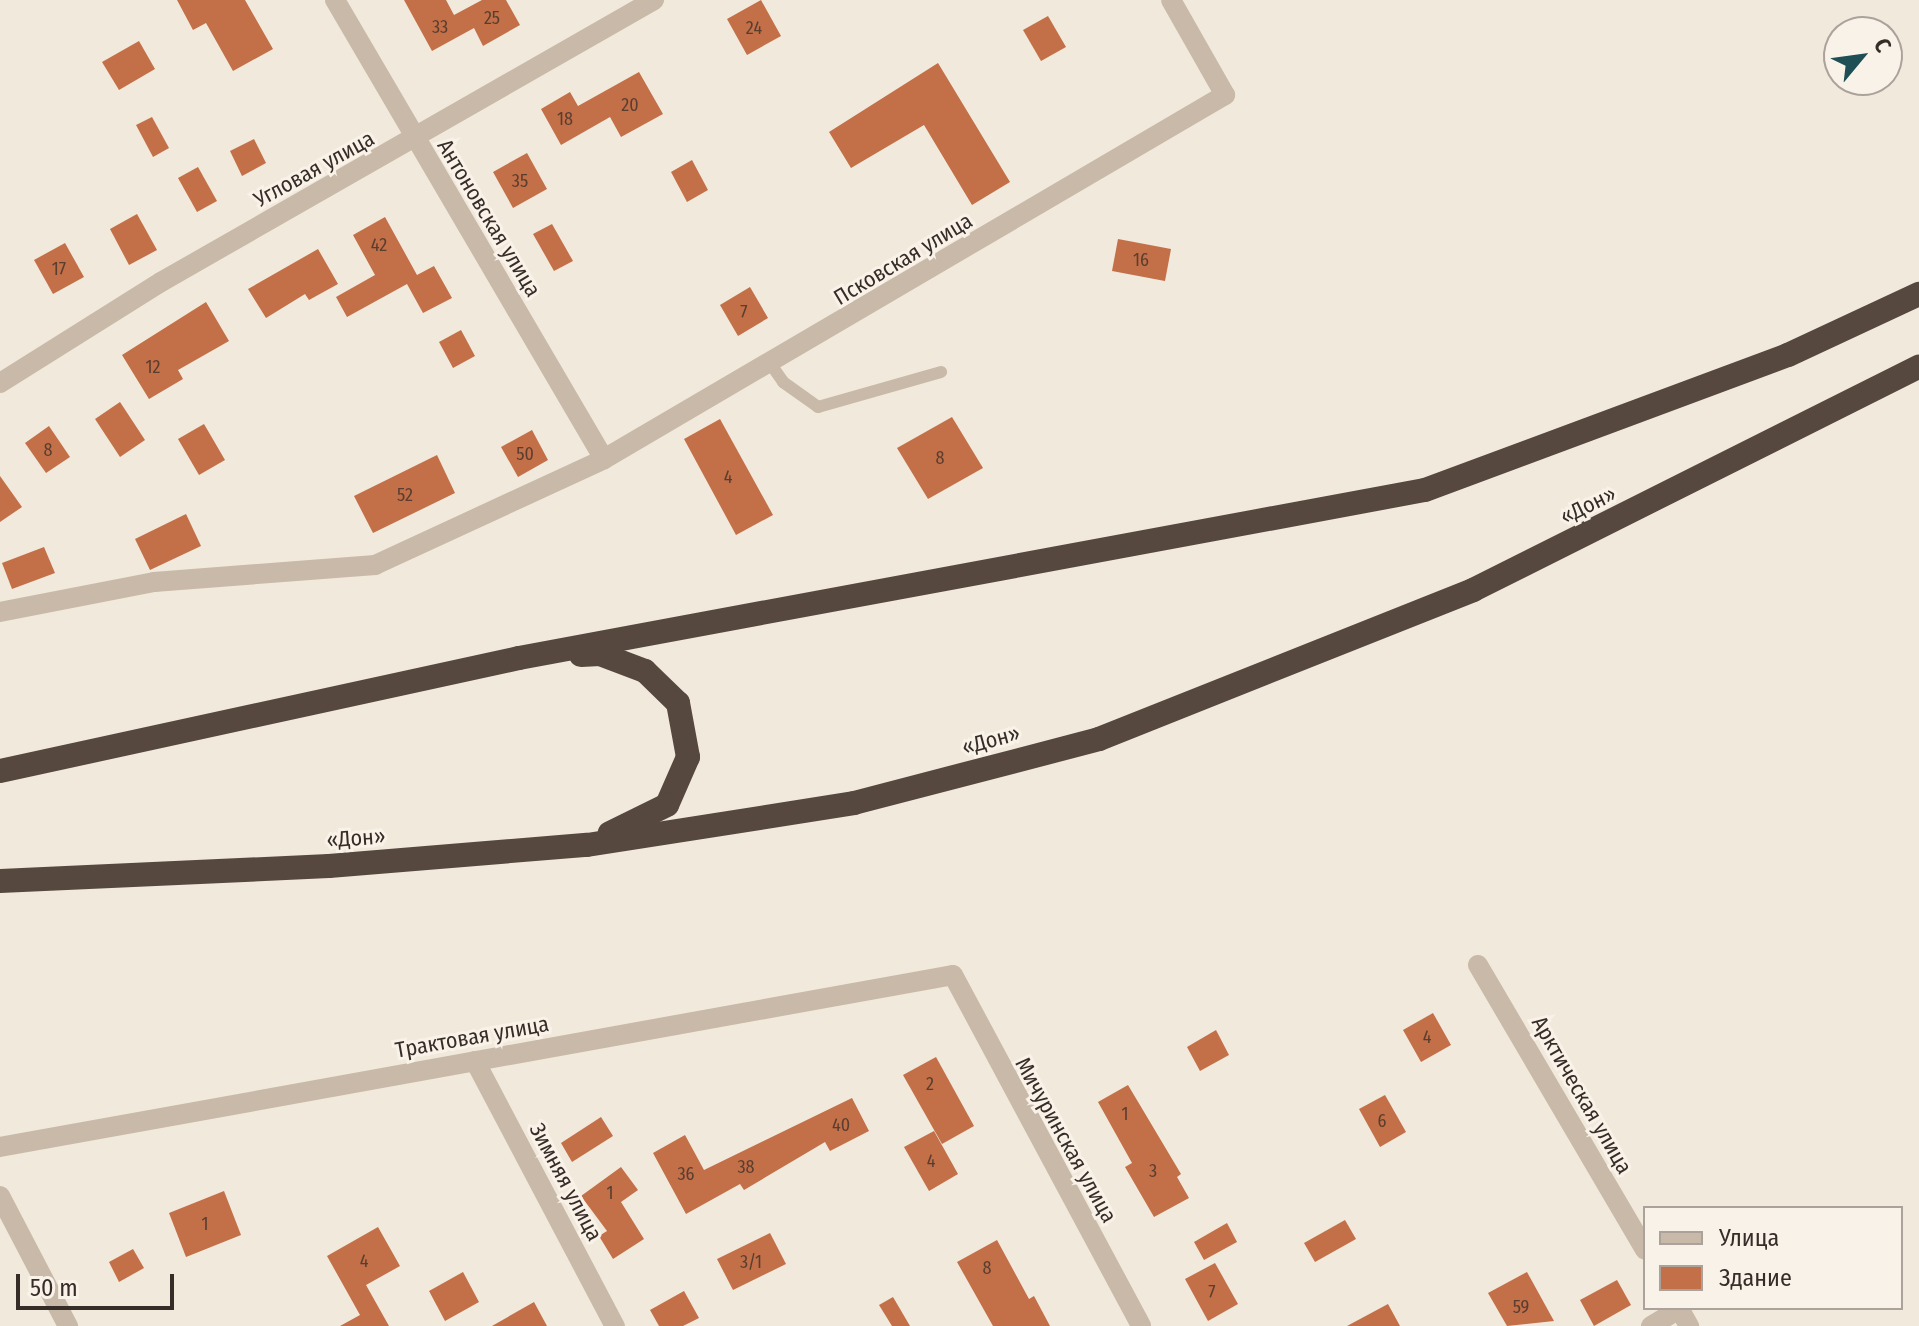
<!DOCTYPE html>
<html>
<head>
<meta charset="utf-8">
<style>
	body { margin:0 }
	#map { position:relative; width:1919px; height:1326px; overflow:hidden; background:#f1e9db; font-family:"Fira Sans Condensed",sans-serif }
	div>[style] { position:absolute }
	.building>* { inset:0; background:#c36f48 }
	.lane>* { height:12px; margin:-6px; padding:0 6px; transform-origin:6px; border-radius:6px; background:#c9b9a8 }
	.street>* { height:20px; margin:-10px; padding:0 10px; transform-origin:10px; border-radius:10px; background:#c9b9a8 }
	.highway>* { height:24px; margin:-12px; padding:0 12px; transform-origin:12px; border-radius:12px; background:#57483f }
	span { translate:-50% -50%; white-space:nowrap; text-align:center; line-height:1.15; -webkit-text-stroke:6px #f9f2e8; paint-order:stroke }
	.number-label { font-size:18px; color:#593e30 }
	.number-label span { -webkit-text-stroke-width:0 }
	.street-label { font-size:22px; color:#362d28 }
	.legend { position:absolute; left:1643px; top:1206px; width:260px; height:104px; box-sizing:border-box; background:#f9f2e8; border:2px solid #aba39b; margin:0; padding:10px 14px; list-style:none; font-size:24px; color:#362d28 }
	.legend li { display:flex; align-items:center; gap:16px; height:40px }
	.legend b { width:40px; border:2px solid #aba39b }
	.north { position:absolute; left:1823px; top:16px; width:80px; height:80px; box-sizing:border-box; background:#f9f2e8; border:2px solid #aba39b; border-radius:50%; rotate:61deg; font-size:22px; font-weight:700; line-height:32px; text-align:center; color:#362d28 }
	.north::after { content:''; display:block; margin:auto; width:28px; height:36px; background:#1e4e56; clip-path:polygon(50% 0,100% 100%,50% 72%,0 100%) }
	.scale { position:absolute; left:16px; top:1274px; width:158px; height:36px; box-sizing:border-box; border:4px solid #362d28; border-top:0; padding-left:10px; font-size:24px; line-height:28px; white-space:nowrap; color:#362d28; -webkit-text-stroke:6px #f9f2e8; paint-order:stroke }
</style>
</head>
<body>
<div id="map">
	<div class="building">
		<div style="clip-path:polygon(177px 0,245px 0,273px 49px,233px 71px,206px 23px,193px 30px)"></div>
		<div style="clip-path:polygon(404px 0,446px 0,454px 15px,482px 0,506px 0,520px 25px,483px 46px,474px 28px,432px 51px)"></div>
		<div style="clip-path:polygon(761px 0,781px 36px,747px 55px,727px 19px)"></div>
		<div style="clip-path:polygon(1048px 16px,1066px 47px,1041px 61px,1023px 30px)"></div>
		<div style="clip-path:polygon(139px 41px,155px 69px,119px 90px,102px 62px)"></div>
		<div style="clip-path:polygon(938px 63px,1010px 182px,972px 205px,924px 125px,851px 168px,829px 132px)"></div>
		<div style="clip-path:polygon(639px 72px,663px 114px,621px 137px,610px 117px,561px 145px,541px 109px,570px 92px,578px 106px)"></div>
		<div style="clip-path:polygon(152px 117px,169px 148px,153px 157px,136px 125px)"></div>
		<div style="clip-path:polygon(254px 139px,266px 163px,242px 176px,230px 151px)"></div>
		<div style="clip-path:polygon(527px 153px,547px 189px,513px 208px,493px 172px)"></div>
		<div style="clip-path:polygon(692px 160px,708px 190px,687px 202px,671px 172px)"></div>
		<div style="clip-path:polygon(198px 167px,217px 201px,197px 212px,178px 178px)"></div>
		<div style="clip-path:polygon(137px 214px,157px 250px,129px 265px,110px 229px)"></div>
		<div style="clip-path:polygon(385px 217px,417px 275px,434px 266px,452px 298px,423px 313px,407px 284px,347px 317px,336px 297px,375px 275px,353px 235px)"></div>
		<div style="clip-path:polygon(552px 224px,573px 261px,554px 271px,533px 234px)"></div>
		<div style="clip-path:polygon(1118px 239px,1171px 249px,1165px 281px,1112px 271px)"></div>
		<div style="clip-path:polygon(65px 243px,84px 277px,53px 294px,34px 260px)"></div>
		<div style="clip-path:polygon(318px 249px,338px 284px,309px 300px,305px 294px,266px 318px,248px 289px)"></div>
		<div style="clip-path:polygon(750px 287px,768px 318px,738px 336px,720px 305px)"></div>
		<div style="clip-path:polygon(206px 302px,229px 341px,178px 370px,183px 379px,149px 399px,122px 355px)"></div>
		<div style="clip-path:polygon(461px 330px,475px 356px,453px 368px,439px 342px)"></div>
		<div style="clip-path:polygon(120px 402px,145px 440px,120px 457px,95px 419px)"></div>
		<div style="clip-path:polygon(952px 417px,983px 468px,928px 499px,897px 448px)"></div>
		<div style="clip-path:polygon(720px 419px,773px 515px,736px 535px,684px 439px)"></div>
		<div style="clip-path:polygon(204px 424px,225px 460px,199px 475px,178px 439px)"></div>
		<div style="clip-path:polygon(49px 426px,70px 457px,46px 473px,25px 443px)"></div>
		<div style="clip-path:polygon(532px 430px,548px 460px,518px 477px,501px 447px)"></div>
		<div style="clip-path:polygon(437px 455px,455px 493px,373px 533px,354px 496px)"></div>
		<div style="clip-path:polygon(0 476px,22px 507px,0 522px)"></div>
		<div style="clip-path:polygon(186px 514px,201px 546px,150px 570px,135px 539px)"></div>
		<div style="clip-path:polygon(44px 547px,55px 573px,12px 589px,2px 563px)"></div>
		<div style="clip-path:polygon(1433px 1013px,1451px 1045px,1421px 1062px,1403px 1030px)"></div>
		<div style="clip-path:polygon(1216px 1030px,1229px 1055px,1200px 1071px,1187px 1047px)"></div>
		<div style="clip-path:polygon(936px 1057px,974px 1126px,942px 1144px,903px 1075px)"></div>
		<div style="clip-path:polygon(1128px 1085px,1181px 1174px,1177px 1177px,1189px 1198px,1154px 1217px,1125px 1167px,1132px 1163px,1098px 1102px)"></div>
		<div style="clip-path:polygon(1385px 1095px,1406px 1132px,1380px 1147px,1359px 1109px)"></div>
		<div style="clip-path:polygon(852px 1098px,869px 1131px,830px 1151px,825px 1142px,744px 1190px,740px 1184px,686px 1214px,653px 1153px,685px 1135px,704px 1170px)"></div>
		<div style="clip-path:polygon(601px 1117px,613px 1136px,572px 1162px,561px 1143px)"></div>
		<div style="clip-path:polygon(934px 1131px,958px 1174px,929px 1191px,904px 1147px)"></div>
		<div style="clip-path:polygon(621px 1167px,638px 1190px,621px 1202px,644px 1239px,613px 1259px,599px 1236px,607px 1231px,581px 1196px)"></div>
		<div style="clip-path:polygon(224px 1191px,241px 1235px,186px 1257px,169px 1213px)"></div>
		<div style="clip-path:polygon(1345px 1220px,1356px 1239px,1315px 1262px,1304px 1243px)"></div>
		<div style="clip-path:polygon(1227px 1223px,1237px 1242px,1204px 1260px,1194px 1242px)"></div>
		<div style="clip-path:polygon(378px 1227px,400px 1266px,366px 1285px,389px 1326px,340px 1326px,360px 1315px,327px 1256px)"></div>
		<div style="clip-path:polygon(770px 1233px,786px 1264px,733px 1290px,717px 1259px)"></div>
		<div style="clip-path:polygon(997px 1240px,1029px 1299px,1034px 1296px,1050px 1326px,993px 1326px,957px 1262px)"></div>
		<div style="clip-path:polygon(133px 1249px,144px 1268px,119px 1282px,109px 1262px)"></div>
		<div style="clip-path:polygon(1215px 1263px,1238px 1304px,1208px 1321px,1185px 1279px)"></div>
		<div style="clip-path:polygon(463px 1272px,479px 1302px,445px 1321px,429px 1291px)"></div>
		<div style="clip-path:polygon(1527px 1272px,1554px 1321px,1507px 1326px,1488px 1293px)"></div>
		<div style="clip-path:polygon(1617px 1280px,1631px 1305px,1594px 1326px,1580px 1300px)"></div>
		<div style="clip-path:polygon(684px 1291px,699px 1318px,683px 1326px,659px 1326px,650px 1310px)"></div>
		<div style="clip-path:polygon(893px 1297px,910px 1326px,892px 1326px,879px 1305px)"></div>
		<div style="clip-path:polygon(534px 1302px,547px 1326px,492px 1326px)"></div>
		<div style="clip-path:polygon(1388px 1304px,1400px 1326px,1347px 1326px)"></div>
	</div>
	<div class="lane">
		<div style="left:772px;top:366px;width:19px;rotate:55deg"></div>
		<div style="left:783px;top:382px;width:43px;rotate:35.5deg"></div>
		<div style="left:818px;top:407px;width:128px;rotate:-15.9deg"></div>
	</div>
	<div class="street">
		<div style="left:335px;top:0;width:532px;rotate:59.63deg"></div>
		<div style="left:0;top:383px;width:190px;rotate:-32.1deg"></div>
		<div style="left:161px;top:282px;width:568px;rotate:-29.77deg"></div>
		<div style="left:0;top:612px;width:157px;rotate:-11deg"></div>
		<div style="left:154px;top:582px;width:222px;rotate:-4.4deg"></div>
		<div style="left:375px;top:565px;width:252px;rotate:-24.8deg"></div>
		<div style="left:604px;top:459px;width:720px;rotate:-30.38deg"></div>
		<div style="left:1225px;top:95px;width:109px;rotate:-119.6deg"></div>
		<div style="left:1478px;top:965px;width:330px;rotate:59.6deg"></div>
		<div style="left:475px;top:1061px;width:300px;rotate:62.2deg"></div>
		<div style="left:0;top:1147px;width:968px;rotate:-10.23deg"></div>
		<div style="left:953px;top:975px;width:398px;rotate:61.8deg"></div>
		<div style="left:0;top:1196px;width:147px;rotate:62.4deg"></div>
		<div style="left:1679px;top:1308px;width:21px;rotate:61deg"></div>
		<div style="left:1651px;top:1326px;width:33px;rotate:-31deg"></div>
	</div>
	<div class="highway">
		<div style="left:581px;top:655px;width:19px;rotate:-3deg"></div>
		<div style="left:600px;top:654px;width:48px;rotate:20.7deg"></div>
		<div style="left:645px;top:671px;width:46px;rotate:44.1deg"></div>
		<div style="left:678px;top:703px;width:55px;rotate:79.5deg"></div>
		<div style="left:688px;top:757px;width:52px;rotate:113.6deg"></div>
		<div style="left:667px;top:805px;width:64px;rotate:153.8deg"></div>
		<div style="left:0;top:771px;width:531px;rotate:-12.28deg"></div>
		<div style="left:519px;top:658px;width:921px;rotate:-10.51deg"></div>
		<div style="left:1425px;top:490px;width:387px;rotate:-20.4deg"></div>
		<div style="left:1788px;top:355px;width:145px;rotate:-25deg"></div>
		<div style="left:0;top:881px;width:329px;rotate:-2.6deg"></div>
		<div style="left:329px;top:866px;width:259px;rotate:-4.7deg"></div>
		<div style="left:587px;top:845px;width:270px;rotate:-8.9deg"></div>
		<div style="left:854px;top:803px;width:253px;rotate:-14.6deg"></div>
		<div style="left:1099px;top:739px;width:403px;rotate:-21.7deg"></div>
		<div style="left:1473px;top:590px;width:499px;rotate:-26.6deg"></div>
	</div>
	<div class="number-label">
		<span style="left:492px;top:18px">25</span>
		<span style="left:440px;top:27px">33</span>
		<span style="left:754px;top:28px">24</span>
		<span style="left:630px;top:105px">20</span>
		<span style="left:565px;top:119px">18</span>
		<span style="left:520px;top:181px">35</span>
		<span style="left:379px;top:245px">42</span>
		<span style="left:1141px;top:260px">16</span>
		<span style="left:59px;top:269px">17</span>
		<span style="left:744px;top:312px">7</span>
		<span style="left:153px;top:367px">12</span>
		<span style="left:48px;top:450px">8</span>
		<span style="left:525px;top:454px">50</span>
		<span style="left:940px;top:458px">8</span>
		<span style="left:728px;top:477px">4</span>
		<span style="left:405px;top:495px">52</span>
		<span style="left:1427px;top:1037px">4</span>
		<span style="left:930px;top:1084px">2</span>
		<span style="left:1125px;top:1114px">1</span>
		<span style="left:1382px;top:1121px">6</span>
		<span style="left:841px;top:1125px">40</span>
		<span style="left:931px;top:1161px">4</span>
		<span style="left:746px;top:1167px">38</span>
		<span style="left:1153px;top:1171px">3</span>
		<span style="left:686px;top:1174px">36</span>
		<span style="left:610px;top:1193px">1</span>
		<span style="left:205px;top:1224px">1</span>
		<span style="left:364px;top:1261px">4</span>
		<span style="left:751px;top:1262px">3/1</span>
		<span style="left:987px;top:1268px">8</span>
		<span style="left:1212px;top:1292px">7</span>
		<span style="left:1521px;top:1307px">59</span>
	</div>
	<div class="street-label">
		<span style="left:314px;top:169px;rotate:-29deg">Угловая улица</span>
		<span style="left:489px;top:218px;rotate:59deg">Антоновская улица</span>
		<span style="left:903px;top:259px;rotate:-31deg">Псковская улица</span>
		<span style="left:1588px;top:505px;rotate:-26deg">«Дон»</span>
		<span style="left:991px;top:740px;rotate:-15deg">«Дон»</span>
		<span style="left:356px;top:838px;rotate:-4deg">«Дон»</span>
		<span style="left:472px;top:1037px;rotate:-10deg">Трактовая улица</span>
		<span style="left:1582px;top:1095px;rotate:60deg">Арктическая улица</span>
		<span style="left:1066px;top:1140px;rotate:61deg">Мичуринская улица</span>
		<span style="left:566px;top:1182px;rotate:62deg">Зимняя улица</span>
	</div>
	<ul class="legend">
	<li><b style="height:10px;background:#c9b9a8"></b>Улица</li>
	<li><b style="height:22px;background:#c36f48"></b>Здание</li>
	</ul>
	<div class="north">С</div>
	<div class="scale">50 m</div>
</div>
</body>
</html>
